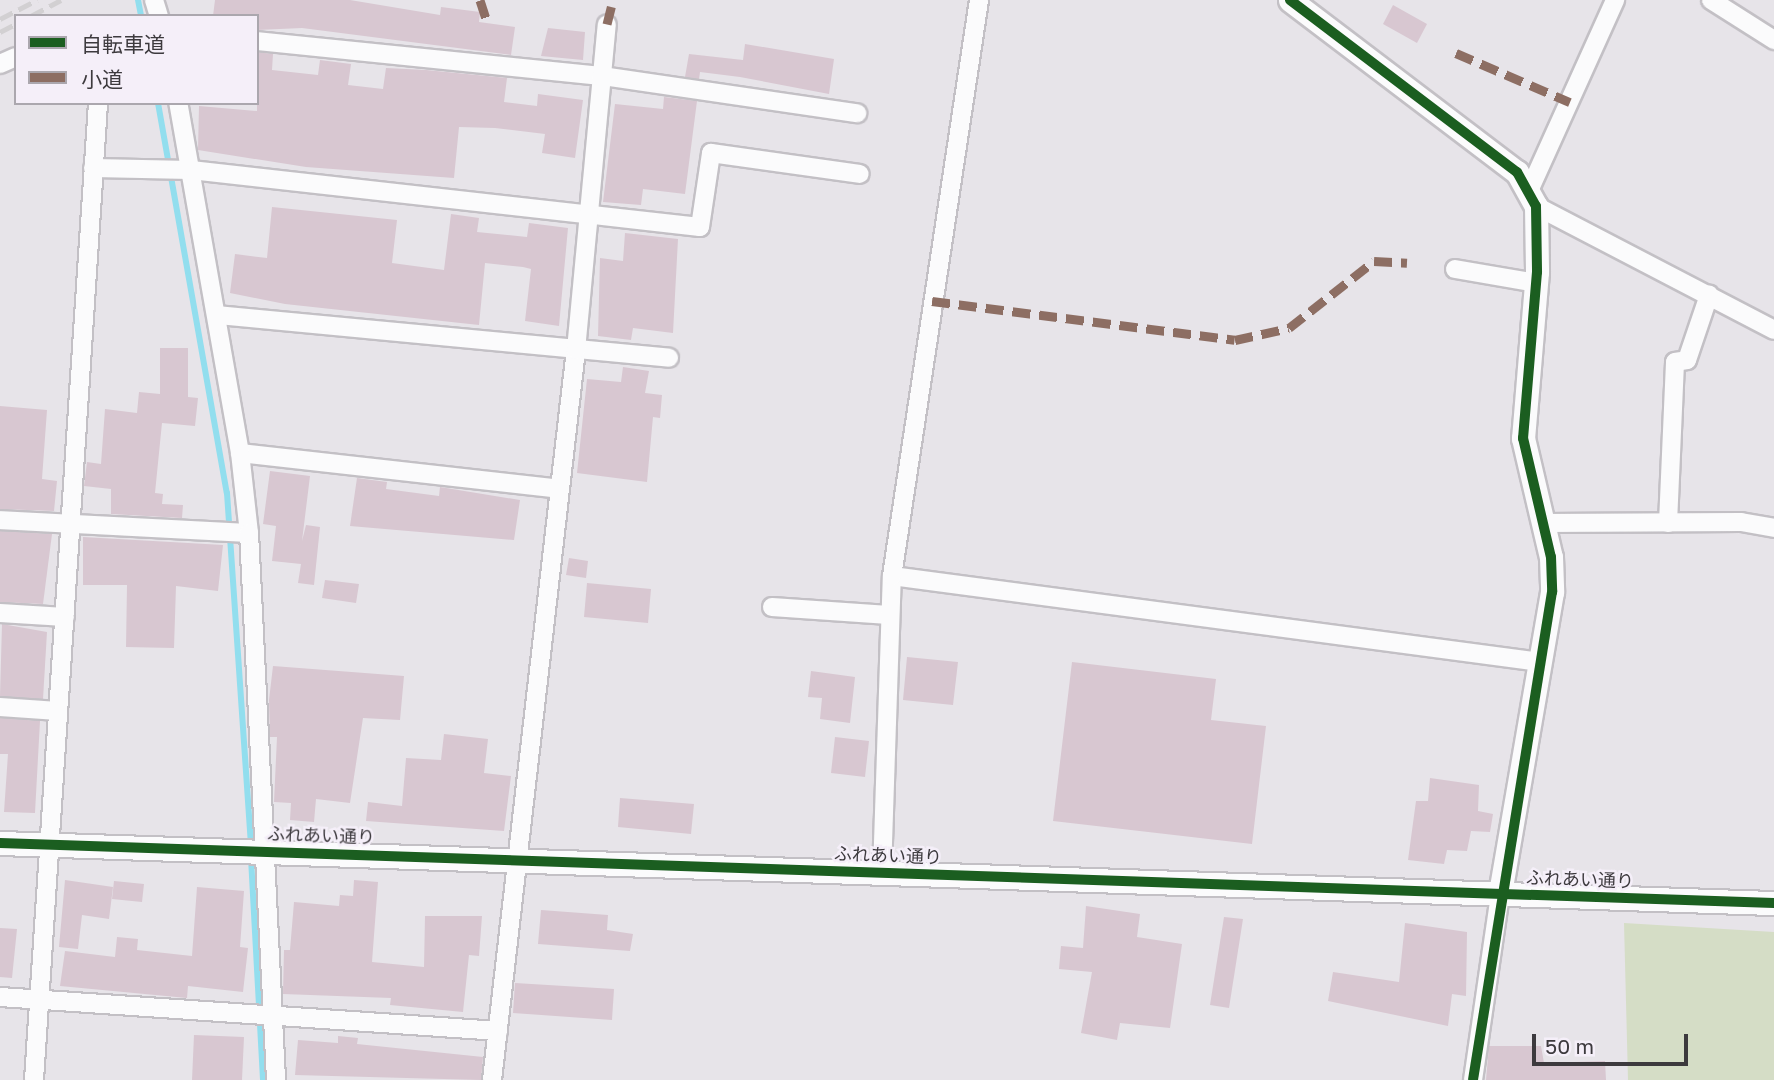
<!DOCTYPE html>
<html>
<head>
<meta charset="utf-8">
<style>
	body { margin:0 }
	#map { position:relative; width:1774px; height:1080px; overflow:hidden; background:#e7e4e9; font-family:"Golos Text","Noto Sans JP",sans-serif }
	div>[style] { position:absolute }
	.green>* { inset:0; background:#d5ddc6 }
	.stream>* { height:6px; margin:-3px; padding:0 3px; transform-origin:3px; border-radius:3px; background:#92deee }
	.building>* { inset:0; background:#d8c7d1 }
	.roads { filter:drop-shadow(2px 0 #c3c0c5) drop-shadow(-2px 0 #c3c0c5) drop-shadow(0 2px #c3c0c5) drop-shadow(0 -2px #c3c0c5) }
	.minor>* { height:18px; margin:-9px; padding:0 9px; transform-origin:9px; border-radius:9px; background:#fbfbfc }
	.tertiary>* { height:23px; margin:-11.5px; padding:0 11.5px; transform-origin:11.5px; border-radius:11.5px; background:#fbfbfc }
	.rail>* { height:5px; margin-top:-2.5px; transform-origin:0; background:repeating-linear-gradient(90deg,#d2d0d2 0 14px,transparent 0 21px) }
	.quiet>* { height:9px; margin-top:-4.5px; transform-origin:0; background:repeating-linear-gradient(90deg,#8d6e63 0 18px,transparent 0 27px) }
	.cycleway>* { height:10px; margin:-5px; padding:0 5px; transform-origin:5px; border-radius:5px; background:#1b5e20 }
	span { translate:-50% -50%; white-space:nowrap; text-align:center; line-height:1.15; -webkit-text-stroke:5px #f5eff9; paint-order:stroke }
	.street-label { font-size:18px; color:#3d3a3e }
	.legend { position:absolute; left:14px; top:14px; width:245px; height:91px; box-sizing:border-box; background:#f5eff9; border:2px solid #aba7ae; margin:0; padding:9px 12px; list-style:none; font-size:21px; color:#3d3a3e }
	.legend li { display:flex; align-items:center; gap:14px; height:35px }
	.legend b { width:35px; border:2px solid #aba7ae }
	.scale { position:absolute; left:1532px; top:1034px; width:156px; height:32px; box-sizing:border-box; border:4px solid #3d3a3e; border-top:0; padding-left:9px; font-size:21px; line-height:24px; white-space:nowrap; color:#3d3a3e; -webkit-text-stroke:5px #f5eff9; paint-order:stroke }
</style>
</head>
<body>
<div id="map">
	<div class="green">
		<div style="clip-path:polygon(1624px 923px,1774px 932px,1774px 1080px,1628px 1080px)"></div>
	</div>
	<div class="stream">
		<div style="left:138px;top:0;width:16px;rotate:79deg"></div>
		<div style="left:158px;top:103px;width:396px;rotate:80deg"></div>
		<div style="left:227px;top:493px;width:355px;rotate:86.1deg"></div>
		<div style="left:251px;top:858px;width:222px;rotate:86.9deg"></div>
	</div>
	<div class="building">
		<div style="clip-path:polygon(215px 0,350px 0,440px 15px,441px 7px,480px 12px,479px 22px,515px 27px,511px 55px,302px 28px,257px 30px,257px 16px,213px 16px)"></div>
		<div style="clip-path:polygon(1393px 5px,1427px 24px,1417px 43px,1383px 24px)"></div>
		<div style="clip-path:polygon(548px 28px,585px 32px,583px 60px,541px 56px)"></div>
		<div style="clip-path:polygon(745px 44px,834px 59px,829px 94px,740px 77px,700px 72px,699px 79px,685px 77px,689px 54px,743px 60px)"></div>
		<div style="clip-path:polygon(257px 52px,273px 54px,272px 70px,318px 75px,320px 60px,351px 64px,348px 85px,383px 89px,386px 68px,426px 70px,507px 78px,504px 102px,537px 106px,538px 94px,583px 100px,575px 158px,542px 153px,545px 134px,495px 128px,459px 127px,454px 178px,306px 167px,198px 150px,199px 106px,257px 111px)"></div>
		<div style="clip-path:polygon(664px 97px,697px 101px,685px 194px,643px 189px,641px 205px,603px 202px,615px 104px,663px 109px)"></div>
		<div style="clip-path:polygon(272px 207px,397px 220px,392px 263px,444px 270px,451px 214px,479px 218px,477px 232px,527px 237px,529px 223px,568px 228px,559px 326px,525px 321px,531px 269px,523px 267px,485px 263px,479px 325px,285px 304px,230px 293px,235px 254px,267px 258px)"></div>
		<div style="clip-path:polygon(625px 233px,678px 239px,673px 333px,633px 328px,631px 340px,598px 336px,600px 258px,623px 261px)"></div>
		<div style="clip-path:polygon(160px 348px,188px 348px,188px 397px,198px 398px,195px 426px,162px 423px,155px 493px,163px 494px,162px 504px,183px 505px,182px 518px,111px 514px,111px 489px,84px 486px,87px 462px,101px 464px,105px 409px,137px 413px,139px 392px,160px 394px)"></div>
		<div style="clip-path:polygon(623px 367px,649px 371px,645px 393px,662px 395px,660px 418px,653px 417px,647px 482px,577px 473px,587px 379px,621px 382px)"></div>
		<div style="clip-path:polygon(0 406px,47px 410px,42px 479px,57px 481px,54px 511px,0 509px)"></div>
		<div style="clip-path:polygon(270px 471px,310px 476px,302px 541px,306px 525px,320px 527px,314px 585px,298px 583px,301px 564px,272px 561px,276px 526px,263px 524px)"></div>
		<div style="clip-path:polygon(357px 478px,387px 482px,386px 489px,439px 496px,440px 487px,520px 500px,514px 540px,350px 526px)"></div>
		<div style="clip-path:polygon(0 531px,52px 534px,43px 604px,0 602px)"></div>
		<div style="clip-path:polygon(83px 537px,223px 545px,218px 591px,176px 586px,174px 648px,126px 647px,127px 585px,83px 585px)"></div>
		<div style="clip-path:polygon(569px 558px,588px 561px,586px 578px,566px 575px)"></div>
		<div style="clip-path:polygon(325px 580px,359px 584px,356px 603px,322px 598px)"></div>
		<div style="clip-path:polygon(587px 583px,651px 589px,648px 623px,584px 617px)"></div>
		<div style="clip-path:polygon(2px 624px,47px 632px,43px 699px,0 696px)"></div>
		<div style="clip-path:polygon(907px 657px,958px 662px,953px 705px,903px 700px)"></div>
		<div style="clip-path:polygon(1072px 662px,1216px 679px,1211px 720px,1266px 726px,1252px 844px,1053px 821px)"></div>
		<div style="clip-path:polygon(273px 666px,404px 676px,400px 720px,363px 718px,350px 803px,316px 799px,314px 822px,290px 820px,291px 803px,274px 802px,277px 737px,270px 737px,269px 700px)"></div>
		<div style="clip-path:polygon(811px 671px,855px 677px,850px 723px,820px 719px,822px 698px,808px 697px)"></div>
		<div style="clip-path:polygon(0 718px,40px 721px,35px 813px,4px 812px,8px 754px,0 754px)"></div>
		<div style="clip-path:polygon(444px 734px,488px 739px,484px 773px,511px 776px,504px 831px,366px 821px,368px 802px,402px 806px,406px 758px,441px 760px)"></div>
		<div style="clip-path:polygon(835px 737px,869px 741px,865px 777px,831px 773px)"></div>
		<div style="clip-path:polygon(1430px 778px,1479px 785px,1478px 811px,1493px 814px,1490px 832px,1471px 831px,1467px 851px,1447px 850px,1444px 864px,1408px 860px,1416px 801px,1428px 801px)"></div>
		<div style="clip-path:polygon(620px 798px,694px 804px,691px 834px,618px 827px)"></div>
		<div style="clip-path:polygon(65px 880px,113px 887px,109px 919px,82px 915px,78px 949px,59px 947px)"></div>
		<div style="clip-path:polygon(354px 880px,378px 882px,372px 962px,424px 967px,425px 916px,482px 916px,479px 956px,469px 955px,463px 1012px,390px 1005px,391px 998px,283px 994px,284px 950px,290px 950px,294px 902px,339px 906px,340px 895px,353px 896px)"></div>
		<div style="clip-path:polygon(114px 881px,144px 884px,142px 902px,112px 899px)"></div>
		<div style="clip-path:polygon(197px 887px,244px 891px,240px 947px,248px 948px,243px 992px,188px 986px,187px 998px,60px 986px,65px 951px,115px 957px,117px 937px,138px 939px,137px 950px,192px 956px)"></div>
		<div style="clip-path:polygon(1086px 906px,1140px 914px,1137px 937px,1182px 944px,1170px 1028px,1120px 1023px,1117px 1040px,1081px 1033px,1092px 972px,1059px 969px,1061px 946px,1083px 948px)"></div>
		<div style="clip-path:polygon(541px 910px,608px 915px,607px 930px,633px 934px,630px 951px,538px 944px)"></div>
		<div style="clip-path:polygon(1224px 917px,1243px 919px,1229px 1008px,1210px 1005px)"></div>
		<div style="clip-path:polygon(1405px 923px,1467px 932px,1466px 996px,1452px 994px,1448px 1026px,1328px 1001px,1333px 972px,1399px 982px)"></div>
		<div style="clip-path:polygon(0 928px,17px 929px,12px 978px,0 977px)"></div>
		<div style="clip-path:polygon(515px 983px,614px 989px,612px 1020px,513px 1013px)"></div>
		<div style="clip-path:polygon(194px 1035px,244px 1037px,242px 1080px,192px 1080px)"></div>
		<div style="clip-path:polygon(338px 1036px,358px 1038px,357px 1044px,483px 1057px,481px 1080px,295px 1075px,298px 1040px,338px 1043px)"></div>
		<div style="clip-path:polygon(1489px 1046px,1541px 1046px,1544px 1063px,1605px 1061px,1606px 1080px,1486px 1080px)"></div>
	</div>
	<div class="roads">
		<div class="minor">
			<div style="left:154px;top:0;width:17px;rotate:73deg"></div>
			<div style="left:1711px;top:0;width:75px;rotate:32.4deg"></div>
			<div style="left:257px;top:41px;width:347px;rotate:5.8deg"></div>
			<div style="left:602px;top:76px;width:258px;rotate:8.3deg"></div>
			<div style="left:0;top:64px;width:17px;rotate:-24deg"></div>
			<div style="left:93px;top:168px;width:98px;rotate:1.2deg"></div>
			<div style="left:191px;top:170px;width:512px;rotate:6.39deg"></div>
			<div style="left:700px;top:227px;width:75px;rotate:-81.5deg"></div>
			<div style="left:711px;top:153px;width:150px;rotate:8deg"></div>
			<div style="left:1528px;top:193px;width:212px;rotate:-65.7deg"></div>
			<div style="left:1536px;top:206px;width:268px;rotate:27.5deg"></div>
			<div style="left:1455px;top:269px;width:82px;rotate:9.8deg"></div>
			<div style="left:217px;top:315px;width:454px;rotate:5.4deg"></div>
			<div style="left:240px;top:453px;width:321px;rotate:6.4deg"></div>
			<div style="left:0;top:520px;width:249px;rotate:3deg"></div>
			<div style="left:249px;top:533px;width:81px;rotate:-96.4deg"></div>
			<div style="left:240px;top:453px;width:355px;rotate:-100deg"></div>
			<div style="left:1543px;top:523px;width:198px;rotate:-0.3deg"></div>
			<div style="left:1741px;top:522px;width:34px;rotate:10deg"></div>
			<div style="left:1668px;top:523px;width:161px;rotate:-87.5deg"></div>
			<div style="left:1675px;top:362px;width:12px;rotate:-9deg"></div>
			<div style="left:1687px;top:360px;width:69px;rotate:-71.3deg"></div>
			<div style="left:249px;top:533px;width:548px;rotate:87.17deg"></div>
			<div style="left:892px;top:576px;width:654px;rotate:7.56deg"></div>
			<div style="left:772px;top:607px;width:117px;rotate:3.9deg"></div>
			<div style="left:0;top:613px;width:65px;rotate:3.5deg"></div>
			<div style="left:0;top:707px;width:58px;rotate:3.9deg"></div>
			<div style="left:882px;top:873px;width:297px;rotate:-88.1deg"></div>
			<div style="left:892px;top:576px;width:583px;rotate:-81.41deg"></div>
			<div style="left:0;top:997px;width:499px;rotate:3.9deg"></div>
			<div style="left:34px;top:1080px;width:979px;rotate:-86.25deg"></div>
			<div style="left:492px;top:1080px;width:735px;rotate:-83.44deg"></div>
			<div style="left:576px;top:350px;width:327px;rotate:-84.6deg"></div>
			<div style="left:1473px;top:1080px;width:188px;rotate:-81.7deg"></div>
		</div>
		<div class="tertiary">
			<div style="left:1290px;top:0;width:285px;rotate:37.2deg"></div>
			<div style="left:1517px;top:172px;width:39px;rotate:61deg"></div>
			<div style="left:1536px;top:206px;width:66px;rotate:89.1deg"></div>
			<div style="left:1537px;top:272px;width:167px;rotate:94.8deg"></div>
			<div style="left:1523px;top:438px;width:122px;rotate:76.8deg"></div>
			<div style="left:1551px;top:557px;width:35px;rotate:88deg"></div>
			<div style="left:1552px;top:592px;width:306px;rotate:99.8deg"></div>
			<div style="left:0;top:843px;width:1775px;rotate:1.94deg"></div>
		</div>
	</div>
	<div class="rail">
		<div style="left:31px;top:16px;width:34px;rotate:-28deg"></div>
		<div style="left:0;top:19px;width:42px;rotate:-27.2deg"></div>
		<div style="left:0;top:32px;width:18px;rotate:-27deg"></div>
	</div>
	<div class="quiet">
		<div style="left:480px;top:0;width:19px;rotate:72deg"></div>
		<div style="left:607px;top:24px;width:25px;rotate:-76deg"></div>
		<div style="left:1456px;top:53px;width:124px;rotate:23.3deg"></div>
		<div style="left:932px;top:301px;width:305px;rotate:7.3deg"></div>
		<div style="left:1235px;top:340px;width:55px;rotate:-12.5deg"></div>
		<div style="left:1289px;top:328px;width:108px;rotate:-38.2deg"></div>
		<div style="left:1374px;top:261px;width:33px;rotate:3deg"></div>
	</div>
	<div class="cycleway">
		<div style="left:1290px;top:0;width:285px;rotate:37.2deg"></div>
		<div style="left:1517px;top:172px;width:39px;rotate:61deg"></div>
		<div style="left:1536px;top:206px;width:66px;rotate:89.1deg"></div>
		<div style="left:1537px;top:272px;width:167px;rotate:94.8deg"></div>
		<div style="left:1523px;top:438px;width:122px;rotate:76.8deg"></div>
		<div style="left:1551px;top:557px;width:35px;rotate:88deg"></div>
		<div style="left:1552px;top:592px;width:494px;rotate:99.2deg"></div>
		<div style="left:0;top:843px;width:1775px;rotate:1.94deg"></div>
	</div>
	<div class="street-label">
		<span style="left:321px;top:835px;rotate:2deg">ふれあい通り</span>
		<span style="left:888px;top:855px;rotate:2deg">ふれあい通り</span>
		<span style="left:1580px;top:879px;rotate:2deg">ふれあい通り</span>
	</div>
	<ul class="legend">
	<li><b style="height:9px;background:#1b5e20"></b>自転車道</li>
	<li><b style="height:9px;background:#8d6e63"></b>小道</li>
	</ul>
	<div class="scale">50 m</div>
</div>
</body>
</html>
